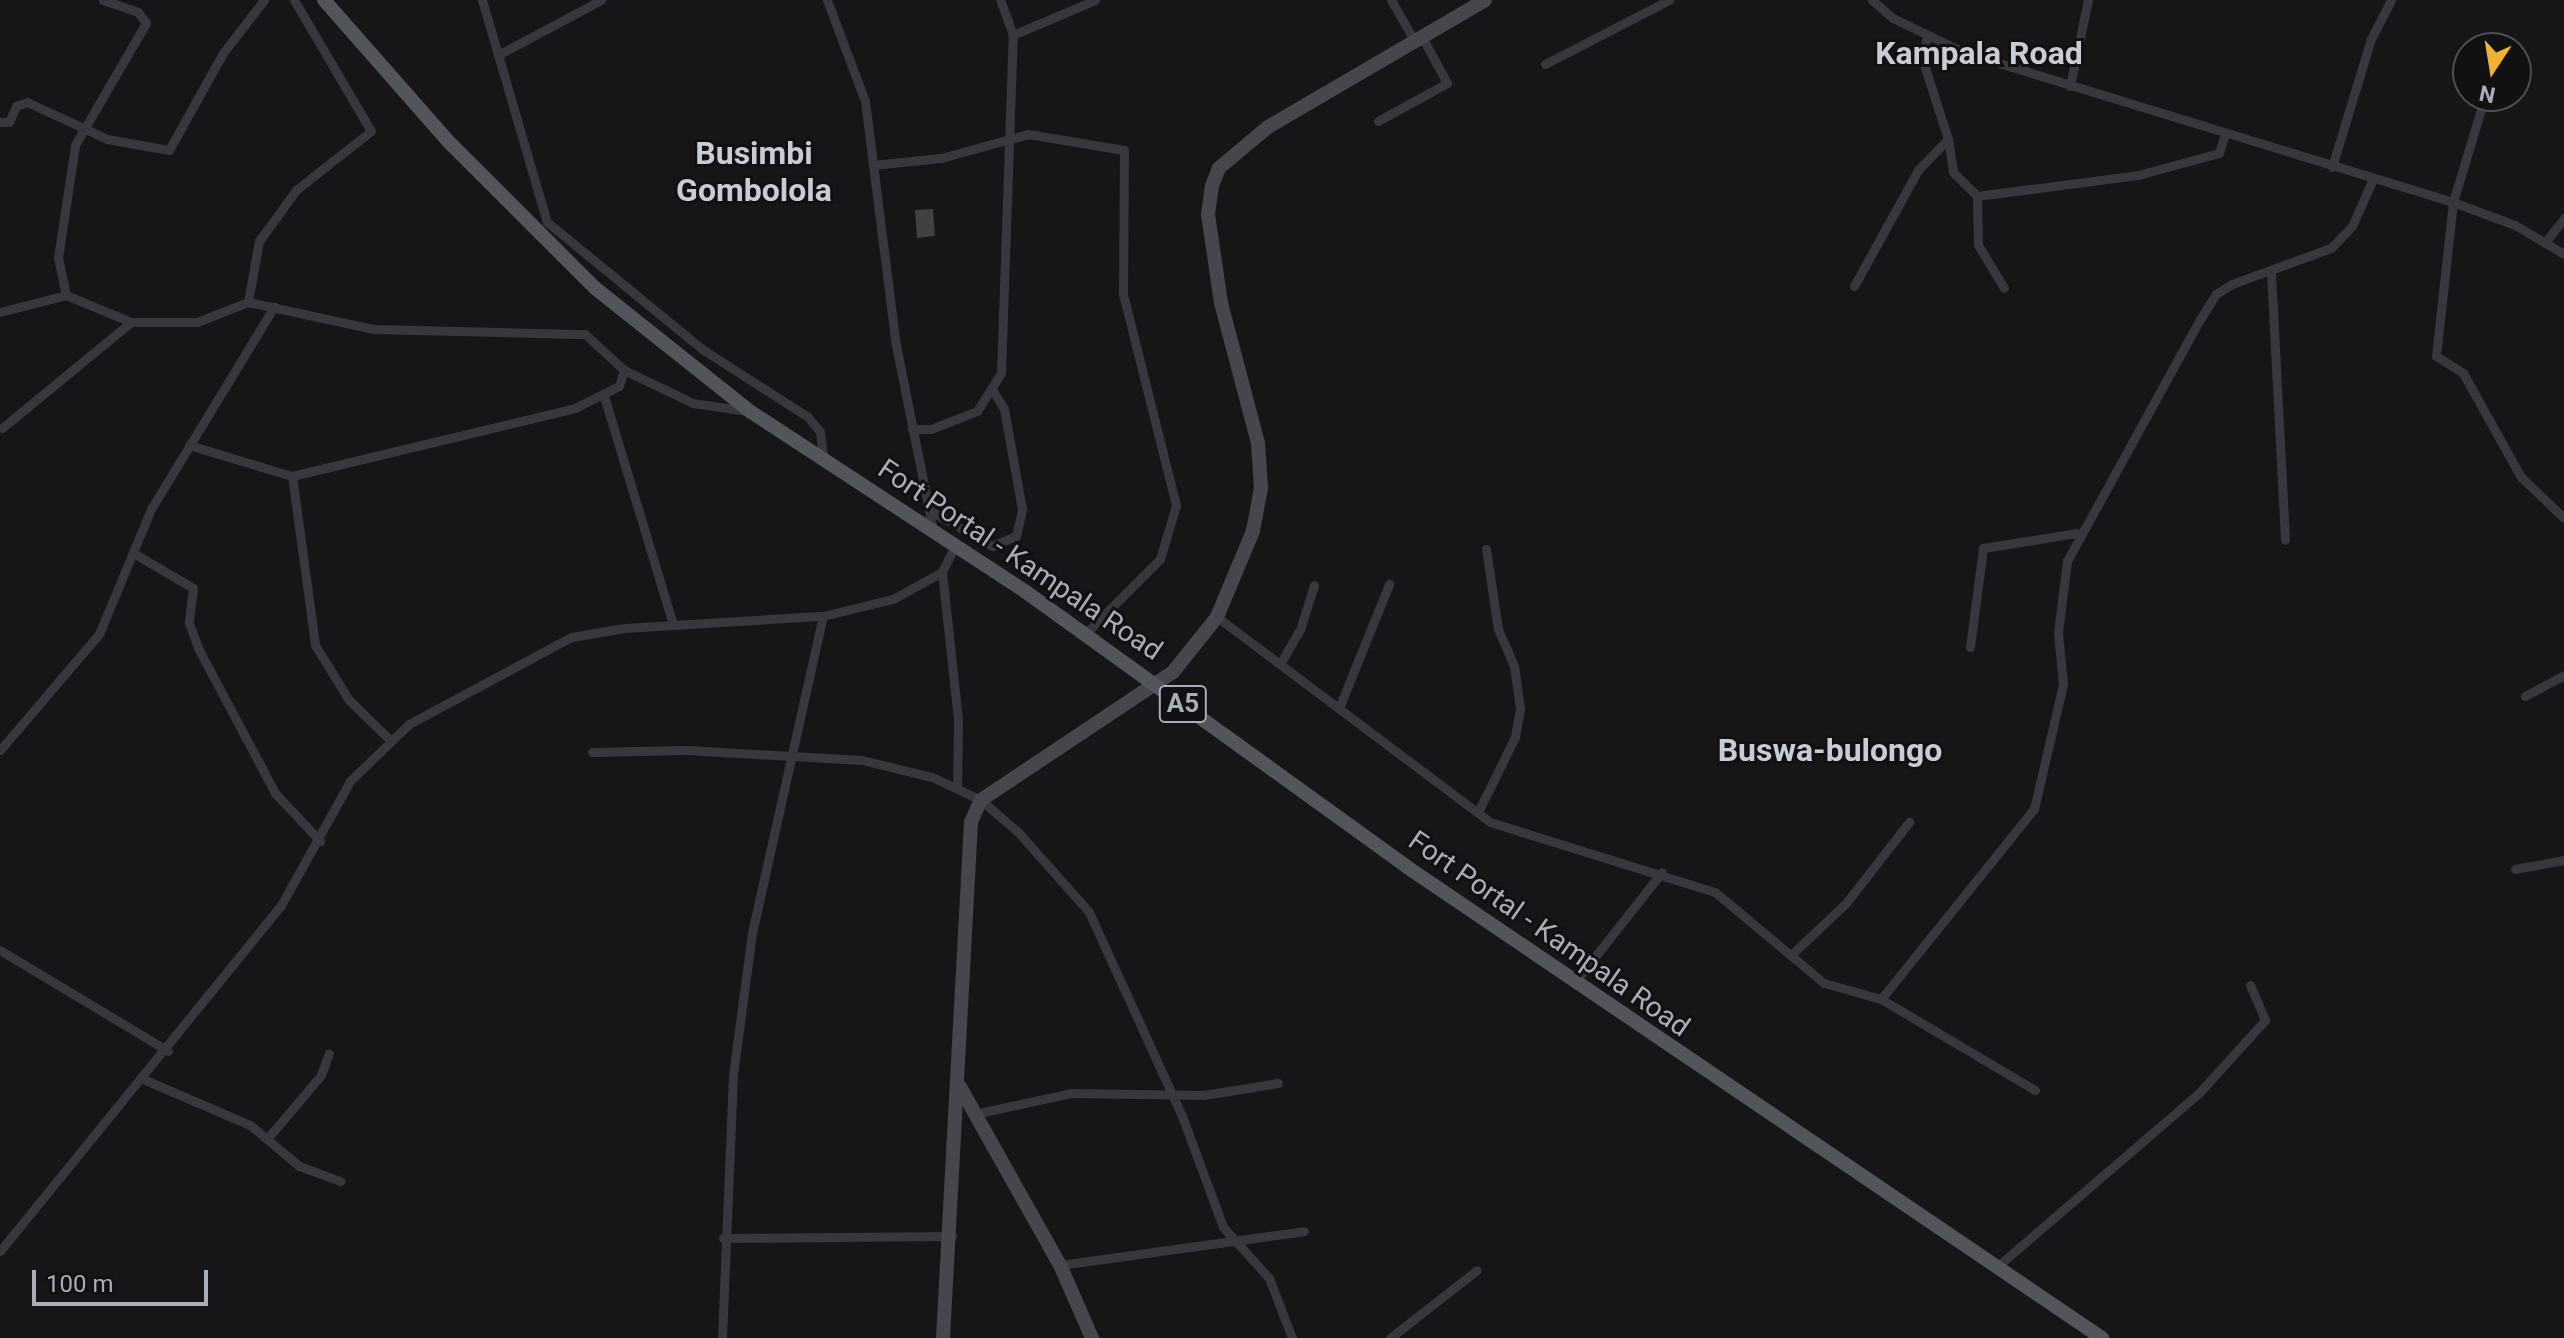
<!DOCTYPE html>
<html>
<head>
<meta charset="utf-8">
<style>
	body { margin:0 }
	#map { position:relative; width:2564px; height:1338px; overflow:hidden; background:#161618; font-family:Roboto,sans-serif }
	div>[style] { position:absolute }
	.building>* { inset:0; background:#404145 }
	.street>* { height:9px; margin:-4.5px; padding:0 4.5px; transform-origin:4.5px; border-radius:4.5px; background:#37383d }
	.secondary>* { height:14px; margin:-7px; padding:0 7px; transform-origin:7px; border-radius:7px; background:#45474d }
	.primary>* { height:14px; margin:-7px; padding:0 7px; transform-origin:7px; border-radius:7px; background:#53555c }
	span { translate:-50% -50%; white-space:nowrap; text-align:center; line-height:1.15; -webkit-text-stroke:6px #111113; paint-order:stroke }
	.shield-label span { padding:2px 6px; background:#111113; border:2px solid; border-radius:6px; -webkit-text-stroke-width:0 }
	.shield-label { font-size:26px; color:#a8adb8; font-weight:700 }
	.street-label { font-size:28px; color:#a8adb8 }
	.quarter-label { font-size:32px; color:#c9ccd4; font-weight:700 }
	.north { position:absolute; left:2452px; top:32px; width:80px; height:80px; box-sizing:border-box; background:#111113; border:2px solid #4d4f55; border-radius:50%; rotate:192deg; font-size:22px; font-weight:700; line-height:32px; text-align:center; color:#a8adb8 }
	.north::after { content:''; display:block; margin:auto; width:28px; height:36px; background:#f2b134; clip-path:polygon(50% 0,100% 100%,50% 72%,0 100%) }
	.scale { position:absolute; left:32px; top:1270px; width:176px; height:36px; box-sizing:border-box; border:4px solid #a8adb8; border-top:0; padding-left:10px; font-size:24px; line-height:28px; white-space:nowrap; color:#a8adb8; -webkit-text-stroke:6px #111113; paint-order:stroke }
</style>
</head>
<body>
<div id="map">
	<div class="building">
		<div style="clip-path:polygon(933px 209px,935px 236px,917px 238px,915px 210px)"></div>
	</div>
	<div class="street">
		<div style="left:482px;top:0;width:231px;rotate:73.7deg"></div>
		<div style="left:547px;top:222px;width:200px;rotate:39.3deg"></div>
		<div style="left:702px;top:349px;width:126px;rotate:32.7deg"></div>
		<div style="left:808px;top:417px;width:19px;rotate:51deg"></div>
		<div style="left:820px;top:432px;width:26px;rotate:83deg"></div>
		<div style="left:827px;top:0;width:108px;rotate:69.4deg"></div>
		<div style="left:865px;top:101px;width:246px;rotate:82.8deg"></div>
		<div style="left:896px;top:345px;width:190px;rotate:78.7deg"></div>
		<div style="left:1391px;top:0;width:46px;rotate:60.1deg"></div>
		<div style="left:1872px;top:0;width:28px;rotate:41deg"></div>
		<div style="left:1893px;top:18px;width:78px;rotate:25.9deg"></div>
		<div style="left:1963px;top:52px;width:512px;rotate:17.02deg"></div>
		<div style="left:2453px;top:202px;width:66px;rotate:20.4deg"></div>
		<div style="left:2515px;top:225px;width:57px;rotate:30.6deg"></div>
		<div style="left:1013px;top:35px;width:89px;rotate:-23.1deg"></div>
		<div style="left:498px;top:55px;width:117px;rotate:-28.1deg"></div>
		<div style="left:1545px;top:64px;width:140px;rotate:-27.3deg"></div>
		<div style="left:2070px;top:86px;width:88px;rotate:-78.2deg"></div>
		<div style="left:2485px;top:96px;width:111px;rotate:106.8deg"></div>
		<div style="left:2453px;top:202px;width:155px;rotate:96.3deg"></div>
		<div style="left:2436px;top:356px;width:32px;rotate:32deg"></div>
		<div style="left:2463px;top:373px;width:119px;rotate:60.9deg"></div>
		<div style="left:2521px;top:477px;width:59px;rotate:43.6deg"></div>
		<div style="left:1378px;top:121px;width:79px;rotate:-28.8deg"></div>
		<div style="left:1447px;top:83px;width:55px;rotate:-118.4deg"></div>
		<div style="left:0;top:122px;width:9px"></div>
		<div style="left:9px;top:122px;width:17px;rotate:-66deg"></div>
		<div style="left:16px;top:106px;width:12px;rotate:-20deg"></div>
		<div style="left:27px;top:102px;width:88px;rotate:24.8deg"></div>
		<div style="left:107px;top:139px;width:63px;rotate:10.1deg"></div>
		<div style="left:169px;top:150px;width:111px;rotate:-60.9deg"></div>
		<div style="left:223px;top:53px;width:67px;rotate:-52.3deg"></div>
		<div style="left:1948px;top:139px;width:33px;rotate:81deg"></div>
		<div style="left:1953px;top:172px;width:34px;rotate:45deg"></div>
		<div style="left:1977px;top:196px;width:49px;rotate:88.8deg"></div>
		<div style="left:1978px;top:245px;width:50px;rotate:58.8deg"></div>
		<div style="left:873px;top:165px;width:68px;rotate:-5.9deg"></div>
		<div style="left:941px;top:158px;width:90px;rotate:-15.4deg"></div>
		<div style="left:1028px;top:134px;width:97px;rotate:9.5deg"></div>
		<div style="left:1124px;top:150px;width:144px;rotate:90.4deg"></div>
		<div style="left:1123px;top:294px;width:218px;rotate:75.9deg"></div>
		<div style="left:1176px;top:505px;width:56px;rotate:106.5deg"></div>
		<div style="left:1160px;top:559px;width:106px;rotate:135deg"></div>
		<div style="left:2332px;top:167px;width:134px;rotate:-73.1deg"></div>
		<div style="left:2371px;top:39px;width:44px;rotate:-62.9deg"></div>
		<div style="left:1977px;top:196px;width:162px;rotate:-7.4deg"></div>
		<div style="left:2138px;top:175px;width:84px;rotate:-15.2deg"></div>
		<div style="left:2219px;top:153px;width:21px;rotate:-73deg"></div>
		<div style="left:2547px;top:240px;width:28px;rotate:-52deg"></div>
		<div style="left:2271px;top:272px;width:268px;rotate:87deg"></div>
		<div style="left:1854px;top:286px;width:132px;rotate:-61.1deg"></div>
		<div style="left:1918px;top:170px;width:43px;rotate:-45.9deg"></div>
		<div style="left:1948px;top:139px;width:85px;rotate:-107.8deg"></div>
		<div style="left:1922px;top:58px;width:23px;rotate:-77deg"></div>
		<div style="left:66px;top:295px;width:38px;rotate:-102deg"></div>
		<div style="left:58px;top:258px;width:114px;rotate:-81.4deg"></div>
		<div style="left:75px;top:145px;width:141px;rotate:-59.8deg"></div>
		<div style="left:146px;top:23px;width:14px;rotate:-126deg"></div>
		<div style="left:138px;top:12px;width:37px;rotate:-161deg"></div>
		<div style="left:248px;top:302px;width:62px;rotate:-79.8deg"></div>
		<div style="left:259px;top:241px;width:63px;rotate:-54deg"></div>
		<div style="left:296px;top:190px;width:95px;rotate:-38.2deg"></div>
		<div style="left:371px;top:131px;width:152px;rotate:-120.4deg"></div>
		<div style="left:0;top:312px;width:68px;rotate:-14.4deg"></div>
		<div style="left:66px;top:295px;width:70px;rotate:22.6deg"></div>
		<div style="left:131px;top:322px;width:66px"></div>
		<div style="left:197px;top:322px;width:55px;rotate:-21.4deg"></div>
		<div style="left:248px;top:302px;width:129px;rotate:12.1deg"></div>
		<div style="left:374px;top:329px;width:211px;rotate:1.4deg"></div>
		<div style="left:585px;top:334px;width:53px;rotate:42.7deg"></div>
		<div style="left:604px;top:396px;width:239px;rotate:73.2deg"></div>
		<div style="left:2px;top:428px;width:167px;rotate:-39.4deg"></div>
		<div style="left:912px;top:429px;width:19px"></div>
		<div style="left:931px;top:429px;width:49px;rotate:-21.4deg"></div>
		<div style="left:977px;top:411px;width:45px;rotate:-57.7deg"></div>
		<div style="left:1001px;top:373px;width:338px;rotate:-88deg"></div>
		<div style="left:1013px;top:35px;width:37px;rotate:-110deg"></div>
		<div style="left:189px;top:445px;width:108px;rotate:16.8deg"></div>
		<div style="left:292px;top:476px;width:171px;rotate:82.2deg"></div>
		<div style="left:315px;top:645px;width:65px;rotate:58.3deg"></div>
		<div style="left:349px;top:700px;width:57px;rotate:44.3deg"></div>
		<div style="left:292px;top:476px;width:291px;rotate:-13.5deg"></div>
		<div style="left:575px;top:408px;width:49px;rotate:-26.6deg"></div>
		<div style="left:619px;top:386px;width:17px;rotate:-73deg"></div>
		<div style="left:624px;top:370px;width:76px;rotate:25.6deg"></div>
		<div style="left:693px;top:403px;width:55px;rotate:8.4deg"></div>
		<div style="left:929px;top:510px;width:73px;rotate:29.7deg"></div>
		<div style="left:992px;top:546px;width:26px;rotate:-23deg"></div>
		<div style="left:1016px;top:536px;width:28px;rotate:-77deg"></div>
		<div style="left:1022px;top:509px;width:102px;rotate:-100.2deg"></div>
		<div style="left:1004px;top:409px;width:21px;rotate:-121deg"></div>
		<div style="left:955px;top:546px;width:29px;rotate:117deg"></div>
		<div style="left:942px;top:572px;width:149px;rotate:83.8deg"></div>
		<div style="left:958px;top:720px;width:68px;rotate:90.8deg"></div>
		<div style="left:135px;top:554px;width:67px;rotate:30.4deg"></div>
		<div style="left:193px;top:588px;width:35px;rotate:97deg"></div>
		<div style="left:189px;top:623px;width:27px;rotate:70deg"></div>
		<div style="left:198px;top:648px;width:164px;rotate:62deg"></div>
		<div style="left:275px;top:793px;width:66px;rotate:46.8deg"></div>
		<div style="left:1217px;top:617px;width:341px;rotate:36.9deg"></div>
		<div style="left:1490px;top:822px;width:236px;rotate:17.3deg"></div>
		<div style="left:1715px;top:892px;width:142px;rotate:39.9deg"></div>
		<div style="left:1824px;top:983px;width:59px;rotate:15.7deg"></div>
		<div style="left:1881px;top:999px;width:244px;rotate:-51.2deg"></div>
		<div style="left:2034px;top:809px;width:128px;rotate:-76.9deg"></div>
		<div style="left:2063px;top:684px;width:51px;rotate:-95.6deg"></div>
		<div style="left:2058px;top:633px;width:73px;rotate:-82.9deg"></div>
		<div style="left:2067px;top:561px;width:274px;rotate:-61.2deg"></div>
		<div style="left:2199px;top:321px;width:32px;rotate:-58deg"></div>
		<div style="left:2216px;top:294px;width:19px;rotate:-32deg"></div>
		<div style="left:2232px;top:284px;width:105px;rotate:-20deg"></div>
		<div style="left:2331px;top:248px;width:30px;rotate:-46deg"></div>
		<div style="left:2352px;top:226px;width:49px;rotate:-66deg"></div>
		<div style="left:1970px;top:647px;width:100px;rotate:-82.5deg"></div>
		<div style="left:1983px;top:548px;width:95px;rotate:-9.1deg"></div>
		<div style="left:1280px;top:664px;width:39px;rotate:-60deg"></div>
		<div style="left:1300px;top:630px;width:47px;rotate:-72.7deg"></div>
		<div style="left:2525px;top:696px;width:44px;rotate:-28.3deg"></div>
		<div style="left:1339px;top:708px;width:134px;rotate:-68deg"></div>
		<div style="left:0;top:750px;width:153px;rotate:-49.5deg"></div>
		<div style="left:99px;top:634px;width:135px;rotate:-67.4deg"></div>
		<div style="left:151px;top:509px;width:237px;rotate:-58.7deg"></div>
		<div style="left:592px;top:752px;width:95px;rotate:-1.2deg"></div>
		<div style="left:687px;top:750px;width:175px;rotate:3.3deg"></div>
		<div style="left:862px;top:760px;width:72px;rotate:13.7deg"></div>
		<div style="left:932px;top:777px;width:54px;rotate:25.1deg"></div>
		<div style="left:981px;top:800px;width:49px;rotate:40.9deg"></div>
		<div style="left:1018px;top:832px;width:107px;rotate:48.4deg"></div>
		<div style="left:1089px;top:912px;width:224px;rotate:65.5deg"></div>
		<div style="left:1182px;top:1116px;width:118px;rotate:69.7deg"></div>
		<div style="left:1223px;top:1227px;width:69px;rotate:48deg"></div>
		<div style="left:1269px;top:1278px;width:64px;rotate:69deg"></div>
		<div style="left:1478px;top:812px;width:84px;rotate:-63.7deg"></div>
		<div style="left:1515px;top:737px;width:29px;rotate:-80deg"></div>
		<div style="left:1520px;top:708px;width:42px;rotate:-98.1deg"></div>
		<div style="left:1514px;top:666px;width:40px;rotate:-113.4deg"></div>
		<div style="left:1498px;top:629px;width:81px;rotate:-98.5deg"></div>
		<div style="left:2515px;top:869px;width:50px;rotate:-10.4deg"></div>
		<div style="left:0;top:950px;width:196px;rotate:31deg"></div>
		<div style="left:1792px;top:954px;width:74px;rotate:-43.4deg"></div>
		<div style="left:1846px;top:903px;width:103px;rotate:-52.1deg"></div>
		<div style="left:1575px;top:982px;width:140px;rotate:-51.7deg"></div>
		<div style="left:1881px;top:999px;width:179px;rotate:30.6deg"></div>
		<div style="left:143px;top:1079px;width:116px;rotate:23.3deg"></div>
		<div style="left:250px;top:1125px;width:64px;rotate:39.9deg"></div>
		<div style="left:299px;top:1166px;width:44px;rotate:20.1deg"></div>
		<div style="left:974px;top:1114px;width:99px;rotate:-12.2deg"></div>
		<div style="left:1071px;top:1093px;width:133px;rotate:0.9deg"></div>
		<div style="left:1204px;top:1095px;width:75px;rotate:-9.2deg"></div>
		<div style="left:267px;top:1139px;width:84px;rotate:-49.8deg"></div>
		<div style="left:321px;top:1075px;width:23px;rotate:-70deg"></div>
		<div style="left:723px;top:1238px;width:229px;rotate:-0.5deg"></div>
		<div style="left:0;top:1251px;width:444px;rotate:-50.9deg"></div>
		<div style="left:280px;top:907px;width:144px;rotate:-60.9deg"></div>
		<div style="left:350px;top:781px;width:82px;rotate:-44deg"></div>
		<div style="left:409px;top:724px;width:184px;rotate:-28.2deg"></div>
		<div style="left:571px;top:637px;width:54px;rotate:-9.6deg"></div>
		<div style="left:624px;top:628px;width:199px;rotate:-3.5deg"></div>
		<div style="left:823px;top:616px;width:72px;rotate:-13.7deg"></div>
		<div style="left:893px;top:599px;width:56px;rotate:-28.9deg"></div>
		<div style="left:1060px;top:1265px;width:246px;rotate:-7.9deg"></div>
		<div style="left:1999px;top:1265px;width:262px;rotate:-40.7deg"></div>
		<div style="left:2198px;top:1094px;width:100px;rotate:-47.8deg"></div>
		<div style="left:2265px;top:1020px;width:38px;rotate:-113deg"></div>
		<div style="left:722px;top:1338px;width:263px;rotate:-87.6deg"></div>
		<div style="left:733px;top:1075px;width:143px;rotate:-82.4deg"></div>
		<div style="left:752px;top:933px;width:325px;rotate:-77.4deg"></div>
		<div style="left:1390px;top:1338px;width:110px;rotate:-38deg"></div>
	</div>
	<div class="secondary">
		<div style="left:960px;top:1087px;width:204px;rotate:60.7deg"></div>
		<div style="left:1060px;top:1265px;width:80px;rotate:66.3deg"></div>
		<div style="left:943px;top:1338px;width:517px;rotate:-86.89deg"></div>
		<div style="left:971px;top:822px;width:24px;rotate:-66deg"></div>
		<div style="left:981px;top:800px;width:231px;rotate:-33.7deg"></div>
		<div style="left:1173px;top:672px;width:70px;rotate:-51.3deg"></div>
		<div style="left:1217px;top:617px;width:93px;rotate:-67.3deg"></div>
		<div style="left:1253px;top:531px;width:44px;rotate:-79.5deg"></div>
		<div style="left:1261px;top:488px;width:45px;rotate:-93.8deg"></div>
		<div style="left:1258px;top:443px;width:145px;rotate:-104.8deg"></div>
		<div style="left:1221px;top:303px;width:90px;rotate:-98.3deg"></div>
		<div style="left:1208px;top:214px;width:28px;rotate:-82deg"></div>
		<div style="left:1212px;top:186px;width:19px;rotate:-69deg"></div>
		<div style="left:1219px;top:168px;width:64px;rotate:-39.9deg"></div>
		<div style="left:1268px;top:127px;width:251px;rotate:-30.3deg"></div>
	</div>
	<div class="primary">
		<div style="left:324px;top:0;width:186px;rotate:48.7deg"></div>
		<div style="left:447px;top:140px;width:209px;rotate:45deg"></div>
		<div style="left:595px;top:288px;width:199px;rotate:38.5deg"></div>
		<div style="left:751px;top:412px;width:329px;rotate:33.2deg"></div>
		<div style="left:1026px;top:592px;width:470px;rotate:35.8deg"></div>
		<div style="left:1407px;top:867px;width:840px;rotate:34.13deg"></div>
	</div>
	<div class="shield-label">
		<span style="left:1183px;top:704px">A5</span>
	</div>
	<div class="street-label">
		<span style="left:1020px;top:560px;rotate:34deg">Fort Portal - Kampala Road</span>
		<span style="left:1549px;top:934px;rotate:35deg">Fort Portal - Kampala Road</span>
	</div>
	<div class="quarter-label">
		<span style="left:1979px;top:53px">Kampala Road</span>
		<span style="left:754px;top:172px">Busimbi<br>Gombolola</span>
		<span style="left:1830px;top:750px">Buswa-bulongo</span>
	</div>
	<div class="north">N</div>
	<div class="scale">100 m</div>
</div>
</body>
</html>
